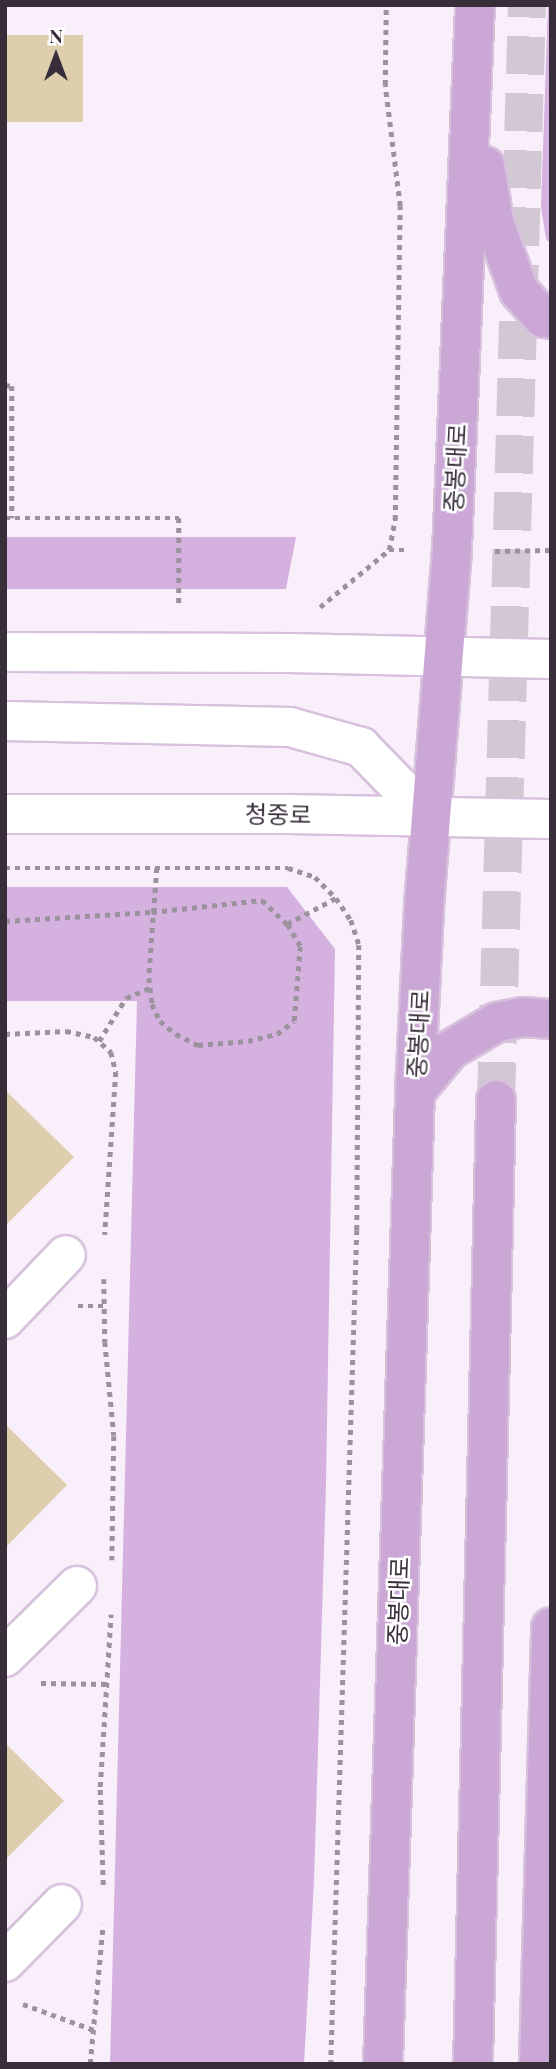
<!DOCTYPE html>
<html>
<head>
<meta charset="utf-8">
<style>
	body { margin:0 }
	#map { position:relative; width:556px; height:2069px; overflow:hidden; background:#f8effb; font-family:"Playfair Display","Noto Sans KR",serif }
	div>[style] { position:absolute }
	.green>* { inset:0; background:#d5b1e0 }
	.building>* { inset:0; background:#deceae }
	.major-tunnel>* { height:38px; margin-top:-19px; transform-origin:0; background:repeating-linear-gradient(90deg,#d1c8d4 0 38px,transparent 0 57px) }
	.path>* { height:4.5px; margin-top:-2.25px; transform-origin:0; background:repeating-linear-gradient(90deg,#9b929e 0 5px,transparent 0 10px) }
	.roads { filter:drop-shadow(2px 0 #d7c1dd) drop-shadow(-2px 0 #d7c1dd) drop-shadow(0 2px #d7c1dd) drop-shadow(0 -2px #d7c1dd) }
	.minor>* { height:38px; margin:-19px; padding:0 19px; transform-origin:19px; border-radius:19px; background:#fff }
	.major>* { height:38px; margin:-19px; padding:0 19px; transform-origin:19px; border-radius:19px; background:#cba7d6 }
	span { translate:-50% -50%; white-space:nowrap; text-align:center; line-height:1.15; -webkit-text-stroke:5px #fff; paint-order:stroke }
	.street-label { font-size:24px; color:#372e3a }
	.frame { position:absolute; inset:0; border:7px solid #372e3a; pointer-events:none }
	.north { position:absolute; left:21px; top:21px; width:70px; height:70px; -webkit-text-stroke:5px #fff; paint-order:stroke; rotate:0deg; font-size:19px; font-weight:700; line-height:28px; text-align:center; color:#372e3a }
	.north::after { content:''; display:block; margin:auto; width:24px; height:32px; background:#372e3a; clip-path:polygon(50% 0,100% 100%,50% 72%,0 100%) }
</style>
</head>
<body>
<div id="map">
	<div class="green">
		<div style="clip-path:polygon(548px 5px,551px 5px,551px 244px,546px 239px,541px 207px)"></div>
		<div style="clip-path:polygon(5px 537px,296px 537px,286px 589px,5px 589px)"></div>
		<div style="clip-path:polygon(5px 887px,287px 887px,335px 949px,326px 1483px,314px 1882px,304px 2064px,110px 2064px,137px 1001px,5px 1001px)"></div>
	</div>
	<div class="building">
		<div style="clip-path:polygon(5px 35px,83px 35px,83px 122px,5px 122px)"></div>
		<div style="clip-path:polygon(5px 1090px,74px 1157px,5px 1226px)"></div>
		<div style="clip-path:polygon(5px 1424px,67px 1485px,5px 1548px)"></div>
		<div style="clip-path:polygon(5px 1743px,64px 1801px,5px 1860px)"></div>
	</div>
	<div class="major-tunnel">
		<div style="left:496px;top:1100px;width:1095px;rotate:-88.38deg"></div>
	</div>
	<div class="path">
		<div style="left:5px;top:385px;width:7px;rotate:8deg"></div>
		<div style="left:12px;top:386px;width:132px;rotate:90deg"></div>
		<div style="left:5px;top:518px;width:174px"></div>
		<div style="left:179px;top:518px;width:89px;rotate:90deg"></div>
		<div style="left:389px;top:550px;width:20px"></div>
		<div style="left:495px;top:551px;width:56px;rotate:-1deg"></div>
		<div style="left:320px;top:607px;width:89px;rotate:-39.6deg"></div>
		<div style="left:389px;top:550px;width:31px;rotate:-79deg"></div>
		<div style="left:395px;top:520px;width:314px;rotate:-89.1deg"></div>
		<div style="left:400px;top:206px;width:122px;rotate:-97.1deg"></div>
		<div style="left:385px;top:85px;width:80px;rotate:-89.3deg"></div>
		<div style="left:5px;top:868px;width:283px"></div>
		<div style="left:288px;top:868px;width:28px;rotate:18deg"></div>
		<div style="left:315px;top:877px;width:30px;rotate:45deg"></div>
		<div style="left:336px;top:898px;width:27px;rotate:56deg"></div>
		<div style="left:351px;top:920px;width:26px;rotate:72deg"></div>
		<div style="left:359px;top:945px;width:285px;rotate:90.4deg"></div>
		<div style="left:357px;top:1230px;width:834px;rotate:91.79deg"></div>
		<div style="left:157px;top:868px;width:110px;rotate:94.2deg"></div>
		<div style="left:149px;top:978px;width:26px;rotate:83deg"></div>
		<div style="left:152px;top:1004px;width:19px;rotate:65deg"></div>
		<div style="left:160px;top:1021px;width:21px;rotate:39deg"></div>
		<div style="left:176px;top:1034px;width:25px;rotate:27deg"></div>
		<div style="left:198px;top:1045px;width:50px;rotate:-4.6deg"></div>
		<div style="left:248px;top:1041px;width:30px;rotate:-14deg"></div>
		<div style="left:277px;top:1034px;width:21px;rotate:-37deg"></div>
		<div style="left:294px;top:1021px;width:75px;rotate:-85.4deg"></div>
		<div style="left:300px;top:946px;width:26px;rotate:-121deg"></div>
		<div style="left:5px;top:921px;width:147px;rotate:-3.5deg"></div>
		<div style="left:152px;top:912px;width:111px;rotate:-6.2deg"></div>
		<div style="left:262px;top:900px;width:35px;rotate:44deg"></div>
		<div style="left:287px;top:924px;width:55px;rotate:-28deg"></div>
		<div style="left:5px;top:1034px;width:61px;rotate:-2.8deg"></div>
		<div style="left:66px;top:1031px;width:29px;rotate:12deg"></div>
		<div style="left:94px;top:1037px;width:23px;rotate:41deg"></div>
		<div style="left:111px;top:1052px;width:21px;rotate:76deg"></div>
		<div style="left:116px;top:1072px;width:163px;rotate:93.9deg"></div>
		<div style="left:99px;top:1041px;width:51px;rotate:-57.9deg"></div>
		<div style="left:126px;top:998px;width:26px;rotate:-23deg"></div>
		<div style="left:104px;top:1279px;width:63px;rotate:89.1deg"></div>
		<div style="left:105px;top:1342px;width:94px;rotate:84.5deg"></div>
		<div style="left:114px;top:1436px;width:124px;rotate:90.9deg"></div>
		<div style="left:78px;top:1306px;width:26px"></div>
		<div style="left:41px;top:1683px;width:67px;rotate:0.9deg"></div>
		<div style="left:103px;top:1885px;width:98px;rotate:-91.8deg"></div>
		<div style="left:100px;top:1787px;width:173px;rotate:-86.4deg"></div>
		<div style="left:23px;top:2004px;width:76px;rotate:20.1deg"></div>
		<div style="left:90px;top:2064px;width:140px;rotate:-84.7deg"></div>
	</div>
	<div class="roads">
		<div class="minor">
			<div style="left:5px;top:652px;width:285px;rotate:0.2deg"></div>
			<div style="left:290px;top:653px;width:261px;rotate:1.3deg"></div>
			<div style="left:5px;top:721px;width:285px;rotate:1.2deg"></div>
			<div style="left:290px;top:727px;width:74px;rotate:15.7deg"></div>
			<div style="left:361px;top:747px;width:99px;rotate:45.8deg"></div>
			<div style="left:5px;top:814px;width:283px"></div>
			<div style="left:288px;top:814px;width:263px;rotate:1.1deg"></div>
			<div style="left:5px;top:1319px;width:88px;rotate:-46.4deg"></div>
			<div style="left:5px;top:1657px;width:101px;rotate:-44.6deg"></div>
			<div style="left:5px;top:1962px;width:81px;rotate:-45.5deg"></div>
		</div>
		<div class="major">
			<div style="left:485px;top:166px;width:57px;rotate:80.9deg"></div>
			<div style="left:494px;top:222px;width:73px;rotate:70.1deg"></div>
			<div style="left:519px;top:291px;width:36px;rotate:48deg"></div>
			<div style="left:543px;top:318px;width:8px;rotate:7deg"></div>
			<div style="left:415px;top:1092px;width:55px;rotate:-50.2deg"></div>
			<div style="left:450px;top:1050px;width:55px;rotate:-30.8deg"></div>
			<div style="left:497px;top:1022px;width:25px;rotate:-11deg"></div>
			<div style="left:522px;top:1017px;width:29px;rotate:4deg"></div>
			<div style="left:383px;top:2064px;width:973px;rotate:-88.11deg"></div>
			<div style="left:415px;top:1092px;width:186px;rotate:-87.2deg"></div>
			<div style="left:424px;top:906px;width:357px;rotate:-85.5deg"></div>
			<div style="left:452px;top:550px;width:545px;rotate:-87.58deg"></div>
			<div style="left:473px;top:2064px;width:964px;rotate:-88.63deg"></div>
			<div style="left:539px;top:2064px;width:437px;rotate:-88.4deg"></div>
		</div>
	</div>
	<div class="street-label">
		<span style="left:455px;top:468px;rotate:-87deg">중봉대로</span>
		<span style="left:278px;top:814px;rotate:1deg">청중로</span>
		<span style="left:418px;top:1034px;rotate:-87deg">중봉대로</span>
		<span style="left:398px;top:1601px;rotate:-88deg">중봉대로</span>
	</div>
	<div class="frame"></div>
	<div class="north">N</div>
</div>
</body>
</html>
